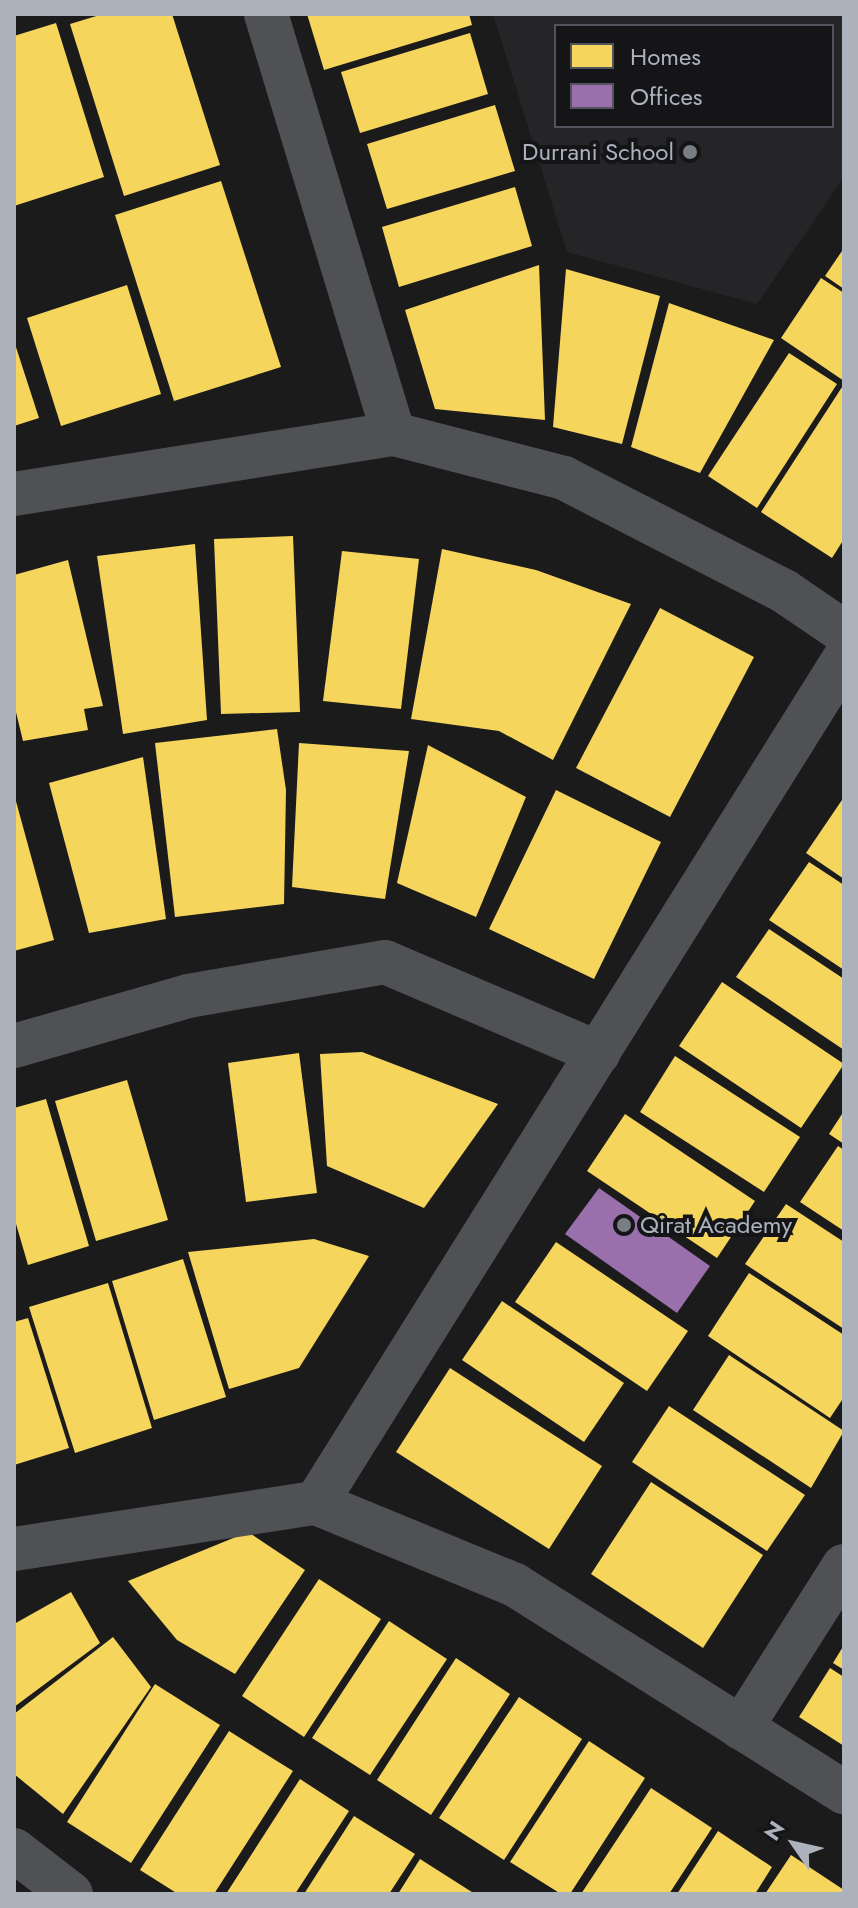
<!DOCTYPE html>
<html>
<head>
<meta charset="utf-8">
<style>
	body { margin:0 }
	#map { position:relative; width:858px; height:1908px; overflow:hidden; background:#1b1b1c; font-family:Jost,sans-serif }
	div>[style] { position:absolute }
	.built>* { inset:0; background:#252528 }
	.homes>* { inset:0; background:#f6d55c }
	.offices>* { inset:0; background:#9970ab }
	.minor>* { height:44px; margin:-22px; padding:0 22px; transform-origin:22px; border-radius:22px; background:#4f5155 }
	.dots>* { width:22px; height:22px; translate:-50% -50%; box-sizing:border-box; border:4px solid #151518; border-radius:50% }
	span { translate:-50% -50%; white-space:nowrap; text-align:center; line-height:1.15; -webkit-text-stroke:8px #151518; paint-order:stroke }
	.poi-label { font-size:24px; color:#acb2bc }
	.right { translate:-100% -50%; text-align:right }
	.left { translate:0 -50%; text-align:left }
	.frame { position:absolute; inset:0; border:16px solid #acb2bc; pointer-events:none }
	.legend { position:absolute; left:554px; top:24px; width:280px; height:104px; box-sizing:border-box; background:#151518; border:2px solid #51545a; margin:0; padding:10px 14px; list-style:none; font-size:24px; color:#acb2bc }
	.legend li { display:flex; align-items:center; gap:16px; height:40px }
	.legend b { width:40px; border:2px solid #51545a }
	.north { position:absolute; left:754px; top:1804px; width:80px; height:80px; -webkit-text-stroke:6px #151518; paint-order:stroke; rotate:304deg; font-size:22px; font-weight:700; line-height:32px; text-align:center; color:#acb2bc }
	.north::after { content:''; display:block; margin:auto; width:28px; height:36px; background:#acb2bc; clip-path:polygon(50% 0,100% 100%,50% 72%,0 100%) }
</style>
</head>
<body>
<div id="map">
	<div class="built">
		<div style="clip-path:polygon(evenodd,493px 14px,844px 14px,844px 177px,757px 304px,567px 252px,493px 14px,556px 26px,832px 26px,832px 126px,556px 126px,556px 26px)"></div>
	</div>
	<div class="homes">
		<div style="clip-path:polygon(103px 14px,172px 14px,220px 165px,124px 196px,70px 24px)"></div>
		<div style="clip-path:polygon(307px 14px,469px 14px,472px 25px,324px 70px)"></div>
		<div style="clip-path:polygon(56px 23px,104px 177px,14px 206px,14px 36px)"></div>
		<div style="clip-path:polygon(470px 33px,488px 94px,360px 133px,341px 72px)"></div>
		<div style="clip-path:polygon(495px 105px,515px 171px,387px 209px,367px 144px)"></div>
		<div style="clip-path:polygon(221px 181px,281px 367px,174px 401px,115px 215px)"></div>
		<div style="clip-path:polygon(515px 187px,532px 246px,399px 287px,382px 227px)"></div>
		<div style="clip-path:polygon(844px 248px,844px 289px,825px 276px)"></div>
		<div style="clip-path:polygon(539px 265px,545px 420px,435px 409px,405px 310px)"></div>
		<div style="clip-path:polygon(566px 269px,660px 296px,622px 444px,553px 427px)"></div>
		<div style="clip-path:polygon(821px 278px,844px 293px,844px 381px,781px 338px)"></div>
		<div style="clip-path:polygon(127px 285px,161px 394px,61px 426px,27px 318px)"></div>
		<div style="clip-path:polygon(669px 303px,774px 340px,700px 473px,631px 447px)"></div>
		<div style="clip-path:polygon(14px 341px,39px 418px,14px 426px)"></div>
		<div style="clip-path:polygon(789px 353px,837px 384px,757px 508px,708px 476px)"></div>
		<div style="clip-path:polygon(844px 384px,844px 539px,832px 558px,761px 512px)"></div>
		<div style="clip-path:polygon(293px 536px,300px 712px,221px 714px,214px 539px)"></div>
		<div style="clip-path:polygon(195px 544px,207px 720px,123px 734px,97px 556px)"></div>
		<div style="clip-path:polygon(442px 549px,536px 570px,631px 604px,553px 760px,499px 731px,411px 719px)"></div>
		<div style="clip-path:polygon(342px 551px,419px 559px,401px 709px,323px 701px)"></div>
		<div style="clip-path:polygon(68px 560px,103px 706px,84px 709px,88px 730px,23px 741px,14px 704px,14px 575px)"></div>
		<div style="clip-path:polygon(660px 608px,754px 657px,670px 817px,576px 768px)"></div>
		<div style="clip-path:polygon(277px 729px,286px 790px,284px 904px,175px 917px,155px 743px)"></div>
		<div style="clip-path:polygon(299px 743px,409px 751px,385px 899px,292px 887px)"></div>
		<div style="clip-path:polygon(428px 745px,526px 797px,476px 917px,397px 883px)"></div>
		<div style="clip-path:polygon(143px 757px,166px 919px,89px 933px,49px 783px)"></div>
		<div style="clip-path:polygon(556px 790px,661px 842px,594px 979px,489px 929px)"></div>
		<div style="clip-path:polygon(14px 794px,54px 940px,14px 951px)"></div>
		<div style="clip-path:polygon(844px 797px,844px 879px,806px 853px)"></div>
		<div style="clip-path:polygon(809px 862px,844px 885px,844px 970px,769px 920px)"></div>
		<div style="clip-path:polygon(769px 929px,844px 979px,844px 1050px,736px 977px)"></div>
		<div style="clip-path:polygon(722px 982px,844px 1064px,801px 1128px,679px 1046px)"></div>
		<div style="clip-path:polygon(362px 1052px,498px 1104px,424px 1208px,327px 1166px,320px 1054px)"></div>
		<div style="clip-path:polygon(299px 1053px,317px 1193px,246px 1202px,228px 1063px)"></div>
		<div style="clip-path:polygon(675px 1056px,800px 1137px,764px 1192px,640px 1112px)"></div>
		<div style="clip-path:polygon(127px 1080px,168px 1220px,96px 1241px,55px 1101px)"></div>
		<div style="clip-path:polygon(46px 1099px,89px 1246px,28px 1265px,14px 1217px,14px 1108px)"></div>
		<div style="clip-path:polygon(844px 1111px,844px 1144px,829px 1134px)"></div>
		<div style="clip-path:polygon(625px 1114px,755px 1201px,717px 1258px,587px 1171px)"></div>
		<div style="clip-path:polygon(838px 1146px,844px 1150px,844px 1231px,800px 1202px)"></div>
		<div style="clip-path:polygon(786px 1204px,844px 1242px,844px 1329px,745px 1264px)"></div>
		<div style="clip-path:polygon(314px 1239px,369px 1256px,299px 1368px,229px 1389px,188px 1252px)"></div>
		<div style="clip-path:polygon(556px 1242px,688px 1331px,647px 1391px,515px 1302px)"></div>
		<div style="clip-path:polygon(183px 1259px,226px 1397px,154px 1420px,112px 1281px)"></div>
		<div style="clip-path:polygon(749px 1273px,844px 1335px,844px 1397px,830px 1418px,708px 1336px)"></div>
		<div style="clip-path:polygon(108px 1283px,152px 1428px,75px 1453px,29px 1307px)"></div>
		<div style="clip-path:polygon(502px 1301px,624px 1383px,584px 1442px,462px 1360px)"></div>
		<div style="clip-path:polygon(28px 1318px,69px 1448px,14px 1465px,14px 1322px)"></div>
		<div style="clip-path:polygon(729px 1355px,844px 1431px,811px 1488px,693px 1410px)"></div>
		<div style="clip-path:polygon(450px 1368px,602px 1466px,549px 1549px,396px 1452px)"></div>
		<div style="clip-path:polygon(669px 1406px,805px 1495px,767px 1551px,632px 1462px)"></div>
		<div style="clip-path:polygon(651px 1482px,763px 1555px,703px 1648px,591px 1574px)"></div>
		<div style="clip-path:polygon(248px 1532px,305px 1570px,235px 1674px,177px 1640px,128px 1581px)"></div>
		<div style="clip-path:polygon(319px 1579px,381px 1619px,304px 1737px,242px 1696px)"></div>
		<div style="clip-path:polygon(71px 1592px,100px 1643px,14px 1707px,14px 1624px)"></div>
		<div style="clip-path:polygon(389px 1621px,447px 1659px,370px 1775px,312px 1738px)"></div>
		<div style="clip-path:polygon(113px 1637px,151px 1687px,63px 1814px,14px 1774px,14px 1714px)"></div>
		<div style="clip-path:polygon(844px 1645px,844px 1670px,833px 1663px)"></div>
		<div style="clip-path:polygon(456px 1658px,510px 1694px,431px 1815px,377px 1780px)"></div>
		<div style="clip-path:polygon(830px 1668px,844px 1677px,844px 1746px,799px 1717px)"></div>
		<div style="clip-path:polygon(155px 1684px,220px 1725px,131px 1863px,67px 1822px)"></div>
		<div style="clip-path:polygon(519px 1697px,582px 1739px,504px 1860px,439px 1818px)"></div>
		<div style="clip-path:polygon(229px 1731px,293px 1771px,214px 1894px,178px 1894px,140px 1870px)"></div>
		<div style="clip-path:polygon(589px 1741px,645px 1778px,570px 1894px,561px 1894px,510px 1862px)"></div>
		<div style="clip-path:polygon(300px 1779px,349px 1811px,295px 1894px,226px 1894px)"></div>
		<div style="clip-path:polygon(651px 1788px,712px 1828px,669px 1894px,581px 1894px)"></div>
		<div style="clip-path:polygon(354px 1816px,415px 1854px,389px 1894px,304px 1894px)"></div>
		<div style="clip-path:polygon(718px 1831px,772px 1867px,755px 1894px,677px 1894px)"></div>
		<div style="clip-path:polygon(791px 1855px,844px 1890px,844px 1894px,765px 1894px)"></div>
		<div style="clip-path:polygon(420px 1859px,475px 1894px,398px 1894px)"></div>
	</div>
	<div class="offices">
		<div style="clip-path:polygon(599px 1188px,710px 1266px,677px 1313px,565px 1234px)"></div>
	</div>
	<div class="minor">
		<div style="left:266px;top:14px;width:439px;rotate:73.1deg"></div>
		<div style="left:14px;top:494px;width:385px;rotate:-9deg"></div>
		<div style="left:394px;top:434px;width:176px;rotate:14.5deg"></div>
		<div style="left:564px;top:478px;width:247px;rotate:27.2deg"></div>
		<div style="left:784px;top:591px;width:73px;rotate:34.3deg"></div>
		<div style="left:14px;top:1046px;width:181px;rotate:-16deg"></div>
		<div style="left:188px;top:996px;width:200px;rotate:-9.8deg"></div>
		<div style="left:385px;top:962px;width:232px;rotate:23.1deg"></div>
		<div style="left:316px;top:1503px;width:996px;rotate:-57.97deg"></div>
		<div style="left:14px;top:1549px;width:305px;rotate:-8.7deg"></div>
		<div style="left:316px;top:1503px;width:215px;rotate:22.4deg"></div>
		<div style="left:515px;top:1585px;width:389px;rotate:32.2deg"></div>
		<div style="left:741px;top:1728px;width:192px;rotate:-57.6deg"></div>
		<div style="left:14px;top:1850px;width:72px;rotate:37.7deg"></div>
	</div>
	<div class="dots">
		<div style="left:690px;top:152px;background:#797d84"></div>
		<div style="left:624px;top:1225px;background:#797d84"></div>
	</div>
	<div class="poi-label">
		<span class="right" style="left:674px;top:152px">Durrani School</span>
		<span class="left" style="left:640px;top:1225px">Qirat Academy</span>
	</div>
	<div class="frame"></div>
	<ul class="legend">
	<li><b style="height:22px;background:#f6d55c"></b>Homes</li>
	<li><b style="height:22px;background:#9970ab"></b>Offices</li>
	</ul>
	<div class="north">N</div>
</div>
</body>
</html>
